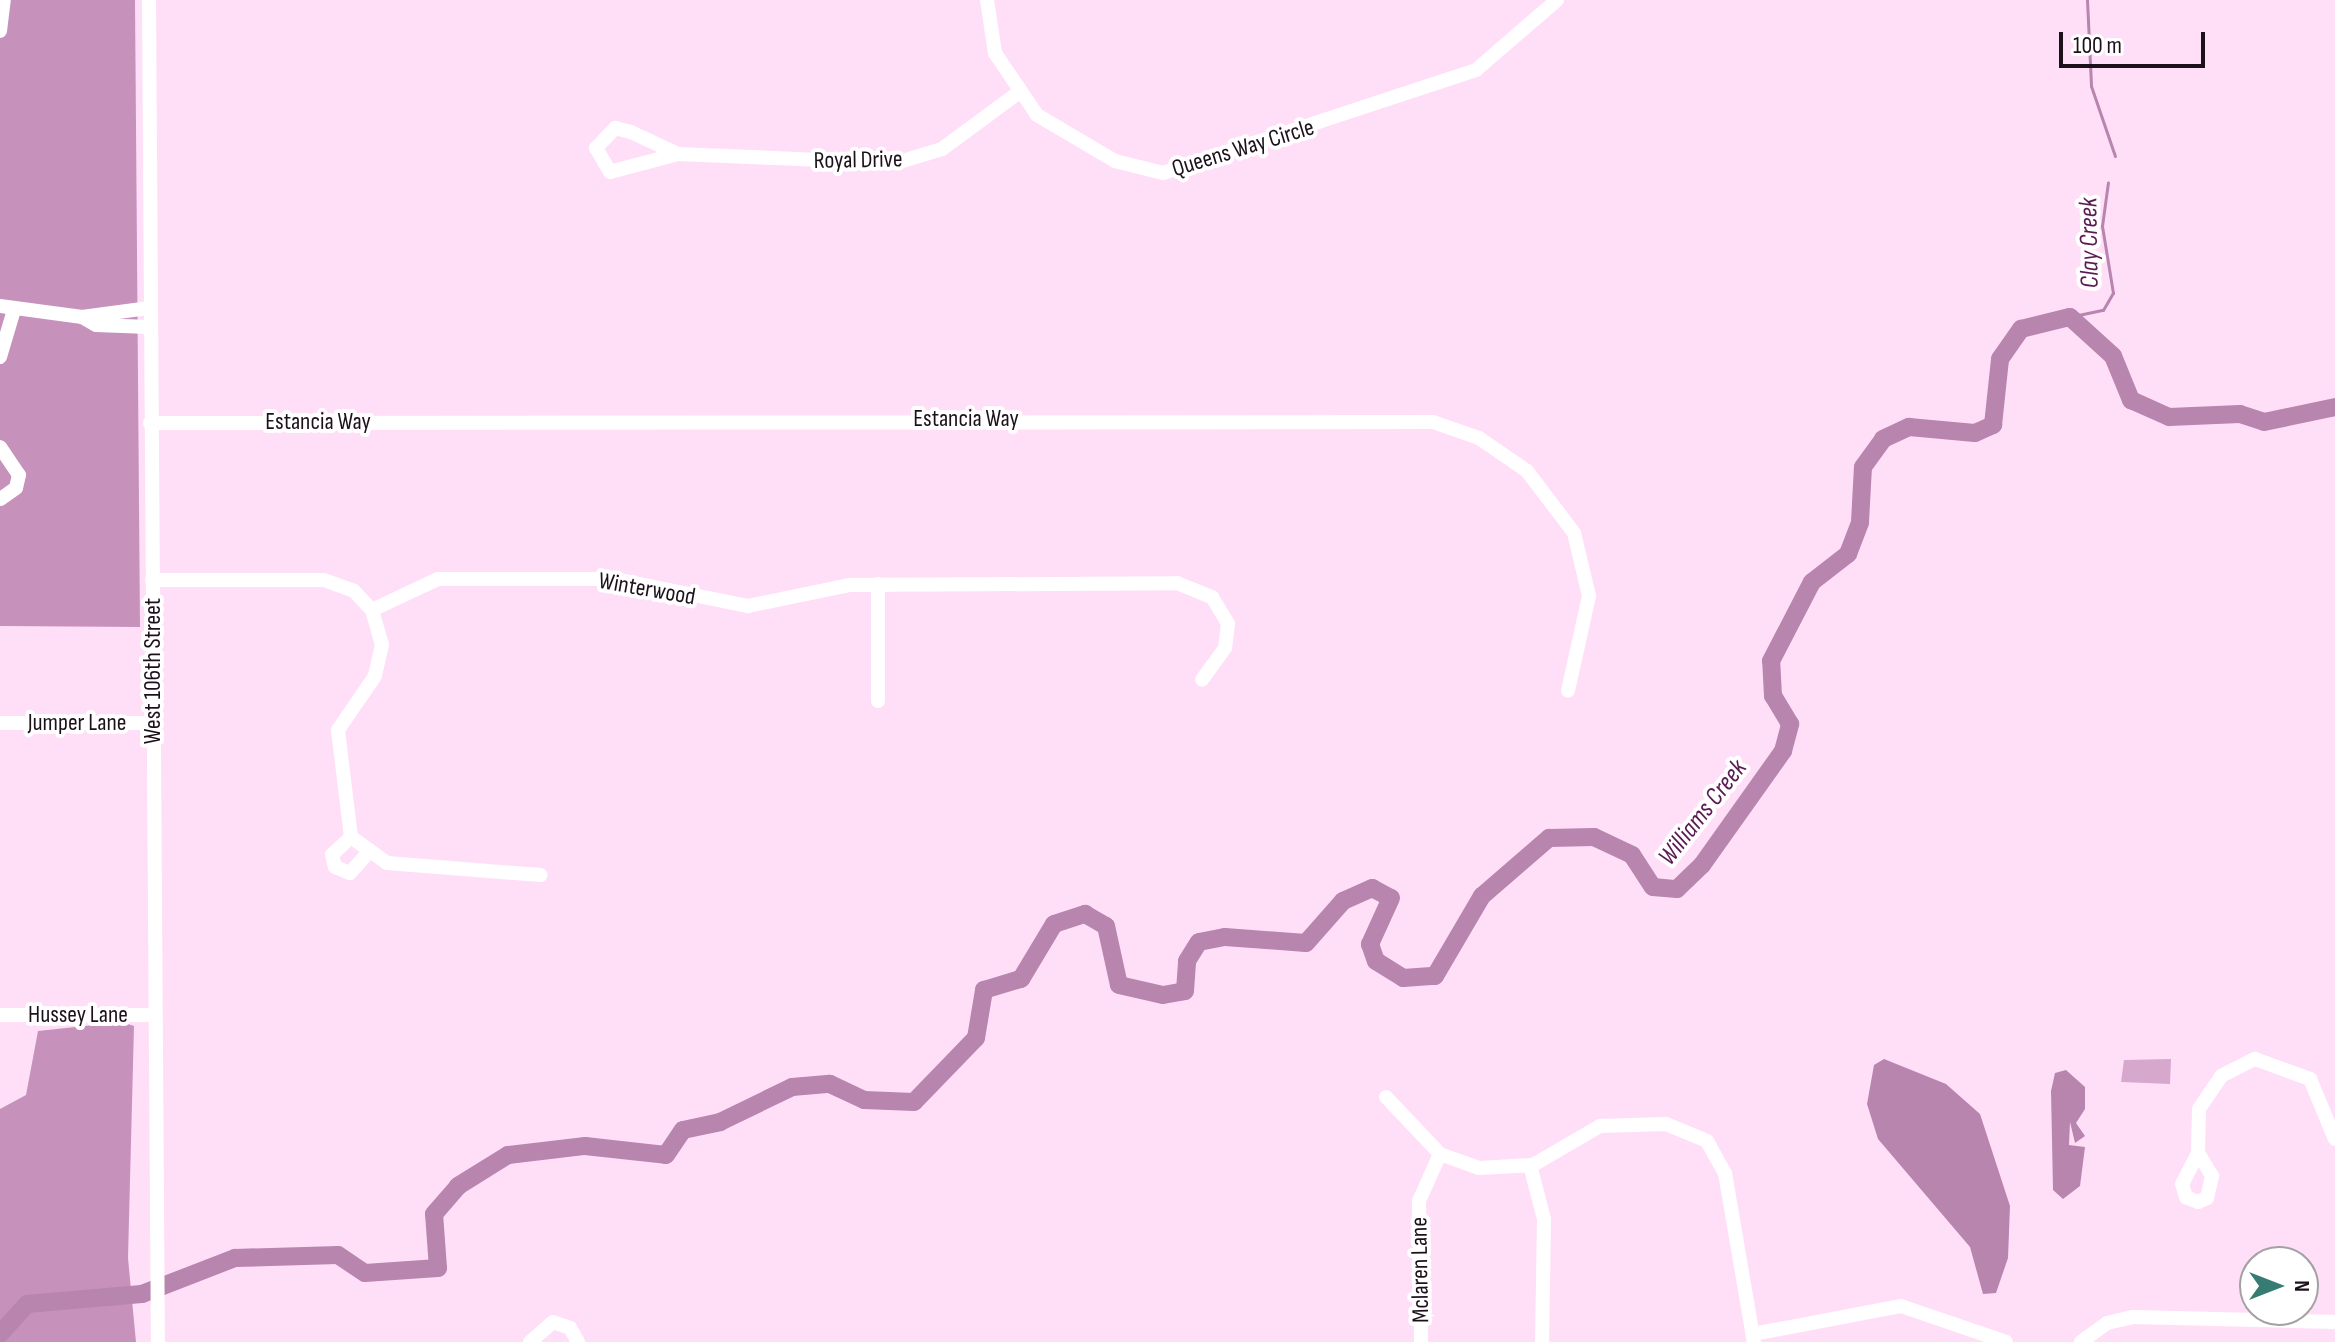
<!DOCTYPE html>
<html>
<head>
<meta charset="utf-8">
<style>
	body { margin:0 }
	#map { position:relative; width:2335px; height:1342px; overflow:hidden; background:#ffdff8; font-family:"Sofia Sans Condensed",sans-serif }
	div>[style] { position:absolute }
	.green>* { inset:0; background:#d7a8ce }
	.forest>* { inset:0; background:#c692bc }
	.water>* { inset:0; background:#b885af }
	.stream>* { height:3px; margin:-1.5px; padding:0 1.5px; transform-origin:1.5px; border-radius:1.5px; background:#b885af }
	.river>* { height:18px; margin:-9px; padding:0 9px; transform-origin:9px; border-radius:9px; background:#b885af }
	.minor>* { height:14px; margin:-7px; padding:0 7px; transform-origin:7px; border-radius:7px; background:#fff }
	span { translate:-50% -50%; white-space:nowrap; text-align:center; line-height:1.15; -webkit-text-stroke:8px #fff; paint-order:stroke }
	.street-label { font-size:24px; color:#1c111a }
	.water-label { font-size:26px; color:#5a1b52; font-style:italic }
	.north { position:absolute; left:2239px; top:1246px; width:80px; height:80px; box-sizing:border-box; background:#fff; border:2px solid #a4a0a3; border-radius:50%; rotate:90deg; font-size:22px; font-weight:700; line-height:32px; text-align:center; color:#1c111a }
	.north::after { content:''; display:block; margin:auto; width:28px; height:36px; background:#367c72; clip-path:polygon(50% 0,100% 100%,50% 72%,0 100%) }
	.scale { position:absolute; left:2059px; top:32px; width:146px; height:36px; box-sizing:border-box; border:4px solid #1c111a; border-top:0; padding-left:10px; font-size:24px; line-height:28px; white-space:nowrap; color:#1c111a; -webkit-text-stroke:6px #fff; paint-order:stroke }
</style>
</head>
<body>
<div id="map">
	<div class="green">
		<div style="clip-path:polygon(2171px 1059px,2170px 1084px,2121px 1082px,2124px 1060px)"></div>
	</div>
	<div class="forest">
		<div style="clip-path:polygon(0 0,135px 0,140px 627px,0 626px)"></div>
		<div style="clip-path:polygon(122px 1022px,134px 1026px,128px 1258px,136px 1342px,0 1342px,0 1109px,26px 1095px,38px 1031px)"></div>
	</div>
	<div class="water">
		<div style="clip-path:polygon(1884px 1059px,1946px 1084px,1980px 1114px,2010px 1206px,2008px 1258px,1996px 1293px,1983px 1294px,1970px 1247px,1878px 1139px,1867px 1104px,1874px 1065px)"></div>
		<div style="clip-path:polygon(2066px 1070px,2085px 1087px,2085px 1109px,2076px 1123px,2085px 1136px,2075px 1143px,2070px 1122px,2069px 1145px,2085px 1147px,2080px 1186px,2063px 1199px,2053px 1190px,2051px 1091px,2055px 1073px)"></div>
	</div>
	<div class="stream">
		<div style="left:2087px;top:0;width:86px;rotate:87.3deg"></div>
		<div style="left:2091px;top:86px;width:74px;rotate:71.1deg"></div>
		<div style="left:2064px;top:318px;width:40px;rotate:-12deg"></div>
		<div style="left:2103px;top:310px;width:20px;rotate:-60deg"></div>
		<div style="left:2113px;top:293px;width:68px;rotate:-99.3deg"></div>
		<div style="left:2102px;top:226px;width:44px;rotate:-82.2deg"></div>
	</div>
	<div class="river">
		<div style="left:0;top:1334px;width:40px;rotate:-48deg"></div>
		<div style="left:27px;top:1304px;width:115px;rotate:-5deg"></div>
		<div style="left:142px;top:1294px;width:100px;rotate:-21.2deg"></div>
		<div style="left:235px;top:1258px;width:103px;rotate:-1.7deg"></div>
		<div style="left:338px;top:1255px;width:32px;rotate:34deg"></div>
		<div style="left:365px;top:1273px;width:73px;rotate:-3.9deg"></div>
		<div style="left:438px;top:1268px;width:54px;rotate:-94.2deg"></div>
		<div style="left:434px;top:1214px;width:37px;rotate:-49deg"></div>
		<div style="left:458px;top:1186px;width:59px;rotate:-31.8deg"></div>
		<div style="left:508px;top:1155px;width:78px;rotate:-6.7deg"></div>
		<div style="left:585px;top:1146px;width:81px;rotate:6.3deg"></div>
		<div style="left:666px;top:1155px;width:30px;rotate:-56deg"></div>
		<div style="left:683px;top:1130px;width:38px;rotate:-12deg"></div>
		<div style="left:720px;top:1122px;width:80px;rotate:-25.9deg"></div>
		<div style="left:792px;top:1087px;width:38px;rotate:-5deg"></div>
		<div style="left:830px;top:1084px;width:38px;rotate:25deg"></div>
		<div style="left:864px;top:1100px;width:50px;rotate:2.3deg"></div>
		<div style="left:914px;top:1102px;width:89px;rotate:-45.9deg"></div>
		<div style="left:976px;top:1038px;width:49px;rotate:-80.5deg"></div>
		<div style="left:984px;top:990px;width:39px;rotate:-17deg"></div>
		<div style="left:1021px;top:979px;width:64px;rotate:-59deg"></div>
		<div style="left:1054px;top:924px;width:33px;rotate:-18deg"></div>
		<div style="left:1085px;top:914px;width:24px;rotate:30deg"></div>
		<div style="left:1106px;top:926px;width:60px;rotate:77.6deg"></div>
		<div style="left:1119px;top:985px;width:45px;rotate:12.8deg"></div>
		<div style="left:1163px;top:995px;width:22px;rotate:-10deg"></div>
		<div style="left:1185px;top:991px;width:30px;rotate:-86deg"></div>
		<div style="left:1187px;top:961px;width:22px;rotate:-58deg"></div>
		<div style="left:1199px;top:942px;width:26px;rotate:-11deg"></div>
		<div style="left:1225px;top:937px;width:81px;rotate:4.2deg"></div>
		<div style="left:1306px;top:943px;width:56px;rotate:-48.6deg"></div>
		<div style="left:1343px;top:901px;width:32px;rotate:-24deg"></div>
		<div style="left:1372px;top:888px;width:21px;rotate:28deg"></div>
		<div style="left:1391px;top:898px;width:51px;rotate:114.5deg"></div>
		<div style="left:1370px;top:944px;width:18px;rotate:71deg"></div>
		<div style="left:1376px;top:961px;width:32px;rotate:32deg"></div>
		<div style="left:1403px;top:978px;width:32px;rotate:-4deg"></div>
		<div style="left:1435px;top:976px;width:93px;rotate:-59.6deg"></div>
		<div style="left:1482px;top:896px;width:89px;rotate:-40.9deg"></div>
		<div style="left:1549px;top:838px;width:45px;rotate:-1.3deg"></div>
		<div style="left:1594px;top:837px;width:42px;rotate:25.3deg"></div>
		<div style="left:1632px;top:855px;width:38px;rotate:57deg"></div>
		<div style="left:1653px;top:887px;width:24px;rotate:5deg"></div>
		<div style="left:1677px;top:889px;width:35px;rotate:-44deg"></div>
		<div style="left:1702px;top:865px;width:140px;rotate:-54.6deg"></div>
		<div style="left:1783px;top:751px;width:28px;rotate:-75deg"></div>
		<div style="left:1790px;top:724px;width:33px;rotate:-121deg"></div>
		<div style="left:1773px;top:696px;width:35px;rotate:-93deg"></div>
		<div style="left:1771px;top:661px;width:89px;rotate:-62.6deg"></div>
		<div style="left:1812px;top:582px;width:46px;rotate:-37.9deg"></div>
		<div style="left:1848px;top:554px;width:34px;rotate:-69deg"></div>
		<div style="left:1860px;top:522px;width:55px;rotate:-86.9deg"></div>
		<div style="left:1863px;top:467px;width:34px;rotate:-54deg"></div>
		<div style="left:1883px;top:439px;width:29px;rotate:-25deg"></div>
		<div style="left:1909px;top:427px;width:66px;rotate:5.2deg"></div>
		<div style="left:1975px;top:433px;width:20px;rotate:-24deg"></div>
		<div style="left:1993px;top:425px;width:66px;rotate:-83.9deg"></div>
		<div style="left:2000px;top:359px;width:37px;rotate:-55deg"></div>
		<div style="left:2021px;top:329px;width:50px;rotate:-13.8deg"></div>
		<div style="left:2070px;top:317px;width:58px;rotate:42.2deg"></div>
		<div style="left:2113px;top:356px;width:48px;rotate:67.8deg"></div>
		<div style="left:2131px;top:400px;width:42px;rotate:24.1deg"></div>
		<div style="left:2169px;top:417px;width:71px;rotate:-2.4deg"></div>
		<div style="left:2240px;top:414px;width:25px;rotate:18deg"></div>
		<div style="left:2264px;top:422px;width:73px;rotate:-11.9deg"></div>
	</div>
	<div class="minor">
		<div style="left:149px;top:0;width:1342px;rotate:89.62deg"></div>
		<div style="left:987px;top:0;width:54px;rotate:81.4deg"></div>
		<div style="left:995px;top:53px;width:75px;rotate:55.9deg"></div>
		<div style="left:1037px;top:115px;width:91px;rotate:30.5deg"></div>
		<div style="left:1115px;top:161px;width:49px;rotate:14deg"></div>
		<div style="left:1163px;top:173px;width:330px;rotate:-18.2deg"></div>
		<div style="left:1476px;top:70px;width:107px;rotate:-40.8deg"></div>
		<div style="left:0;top:31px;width:31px;rotate:-83deg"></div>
		<div style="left:615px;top:128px;width:16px;rotate:14deg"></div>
		<div style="left:631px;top:132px;width:52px;rotate:25.1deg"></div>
		<div style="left:678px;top:154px;width:70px;rotate:165.2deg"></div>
		<div style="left:610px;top:172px;width:28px;rotate:-120deg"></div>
		<div style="left:596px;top:148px;width:28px;rotate:-46deg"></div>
		<div style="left:678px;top:154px;width:218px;rotate:2.4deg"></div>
		<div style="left:896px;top:163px;width:48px;rotate:-16.9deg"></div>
		<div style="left:942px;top:149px;width:94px;rotate:-36.4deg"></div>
		<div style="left:0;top:306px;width:83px;rotate:7.6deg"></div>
		<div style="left:82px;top:317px;width:68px;rotate:-7.7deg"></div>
		<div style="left:82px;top:317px;width:16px;rotate:30deg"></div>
		<div style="left:96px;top:325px;width:53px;rotate:2.2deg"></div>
		<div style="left:0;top:357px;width:46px;rotate:-73.5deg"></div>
		<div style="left:150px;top:423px;width:1283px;rotate:-0.04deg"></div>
		<div style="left:1433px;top:422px;width:49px;rotate:19.2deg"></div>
		<div style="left:1479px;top:438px;width:58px;rotate:34.5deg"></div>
		<div style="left:1527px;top:471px;width:78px;rotate:52.8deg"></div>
		<div style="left:1574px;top:533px;width:65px;rotate:76.6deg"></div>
		<div style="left:1589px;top:596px;width:97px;rotate:102.5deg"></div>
		<div style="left:0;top:447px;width:34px;rotate:56deg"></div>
		<div style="left:19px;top:475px;width:13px;rotate:103deg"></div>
		<div style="left:16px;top:488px;width:19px;rotate:145deg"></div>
		<div style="left:152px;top:580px;width:172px"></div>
		<div style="left:324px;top:580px;width:32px;rotate:20deg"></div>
		<div style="left:354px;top:591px;width:26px;rotate:47deg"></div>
		<div style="left:372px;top:610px;width:36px;rotate:74deg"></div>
		<div style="left:382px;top:645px;width:32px;rotate:103deg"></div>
		<div style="left:375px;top:676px;width:65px;rotate:124.4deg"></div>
		<div style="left:338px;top:730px;width:108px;rotate:83.1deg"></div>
		<div style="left:351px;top:837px;width:44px;rotate:35.8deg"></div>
		<div style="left:387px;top:863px;width:154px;rotate:4.5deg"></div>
		<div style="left:372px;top:610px;width:73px;rotate:-25.2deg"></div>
		<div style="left:438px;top:579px;width:177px"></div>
		<div style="left:615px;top:579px;width:136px;rotate:11.5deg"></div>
		<div style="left:748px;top:606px;width:103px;rotate:-11.7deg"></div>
		<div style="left:849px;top:585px;width:328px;rotate:-0.3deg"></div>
		<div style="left:1177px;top:583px;width:38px;rotate:22deg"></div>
		<div style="left:1212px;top:597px;width:31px;rotate:59deg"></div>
		<div style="left:1228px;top:624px;width:24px;rotate:97deg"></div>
		<div style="left:1225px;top:648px;width:39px;rotate:126deg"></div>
		<div style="left:878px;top:701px;width:117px;rotate:-90deg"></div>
		<div style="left:0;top:723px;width:153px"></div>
		<div style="left:351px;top:837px;width:26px;rotate:137deg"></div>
		<div style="left:332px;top:855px;width:12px;rotate:76deg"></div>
		<div style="left:335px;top:867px;width:16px;rotate:22deg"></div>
		<div style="left:350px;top:873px;width:27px;rotate:-48deg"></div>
		<div style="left:0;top:1015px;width:155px"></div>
		<div style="left:1386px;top:1097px;width:79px;rotate:46.5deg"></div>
		<div style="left:1440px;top:1154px;width:41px;rotate:19.7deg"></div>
		<div style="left:1479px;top:1168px;width:54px;rotate:-3.2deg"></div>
		<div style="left:1533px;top:1165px;width:78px;rotate:-30.2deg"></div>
		<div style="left:1600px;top:1126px;width:66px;rotate:-1.7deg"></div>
		<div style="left:1666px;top:1124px;width:44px;rotate:22.5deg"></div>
		<div style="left:1707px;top:1141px;width:37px;rotate:61deg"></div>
		<div style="left:1725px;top:1173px;width:171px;rotate:80.3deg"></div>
		<div style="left:2198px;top:1153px;width:35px;rotate:117deg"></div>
		<div style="left:2182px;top:1184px;width:14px;rotate:73deg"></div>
		<div style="left:2186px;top:1197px;width:13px;rotate:23deg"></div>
		<div style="left:2198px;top:1202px;width:10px;rotate:-24deg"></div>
		<div style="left:2207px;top:1198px;width:23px;rotate:-77deg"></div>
		<div style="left:2212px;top:1176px;width:27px;rotate:-121deg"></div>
		<div style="left:2198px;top:1153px;width:44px;rotate:-88.7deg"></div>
		<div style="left:2199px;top:1109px;width:40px;rotate:-56deg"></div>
		<div style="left:2221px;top:1076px;width:38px;rotate:-27deg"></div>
		<div style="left:2255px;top:1059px;width:59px;rotate:20deg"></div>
		<div style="left:2310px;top:1079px;width:65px;rotate:67.4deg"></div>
		<div style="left:1530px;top:1165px;width:56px;rotate:75.5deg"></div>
		<div style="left:1544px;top:1219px;width:123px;rotate:90.9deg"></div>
		<div style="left:1753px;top:1334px;width:151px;rotate:-10.7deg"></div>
		<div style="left:1901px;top:1306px;width:111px;rotate:18.9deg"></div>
		<div style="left:530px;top:1342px;width:30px;rotate:-41deg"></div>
		<div style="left:553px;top:1322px;width:18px;rotate:19deg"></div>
		<div style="left:570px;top:1328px;width:16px;rotate:60deg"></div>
		<div style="left:1421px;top:1342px;width:141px;rotate:-90.8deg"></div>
		<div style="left:1419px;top:1201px;width:51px;rotate:-65.9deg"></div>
		<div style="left:2081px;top:1342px;width:32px;rotate:-36deg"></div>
		<div style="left:2107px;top:1323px;width:27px;rotate:-13deg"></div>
		<div style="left:2133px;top:1317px;width:202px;rotate:1.4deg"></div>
	</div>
	<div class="street-label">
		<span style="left:1243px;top:148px;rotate:-17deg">Queens Way Circle</span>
		<span style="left:858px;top:160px;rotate:-1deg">Royal Drive</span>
		<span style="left:966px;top:419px">Estancia Way</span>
		<span style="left:318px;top:422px">Estancia Way</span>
		<span style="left:647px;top:589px;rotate:10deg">Winterwood</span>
		<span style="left:153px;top:671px;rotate:-90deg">West 106th Street</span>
		<span style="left:77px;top:723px">Jumper Lane</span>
		<span style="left:78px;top:1015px">Hussey Lane</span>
		<span style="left:1420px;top:1270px;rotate:-91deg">Mclaren Lane</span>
	</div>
	<div class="water-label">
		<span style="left:2090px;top:243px;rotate:-91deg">Clay Creek</span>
		<span style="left:1703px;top:813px;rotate:-52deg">Williams Creek</span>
	</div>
	<div class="north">N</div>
	<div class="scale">100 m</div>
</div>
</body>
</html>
